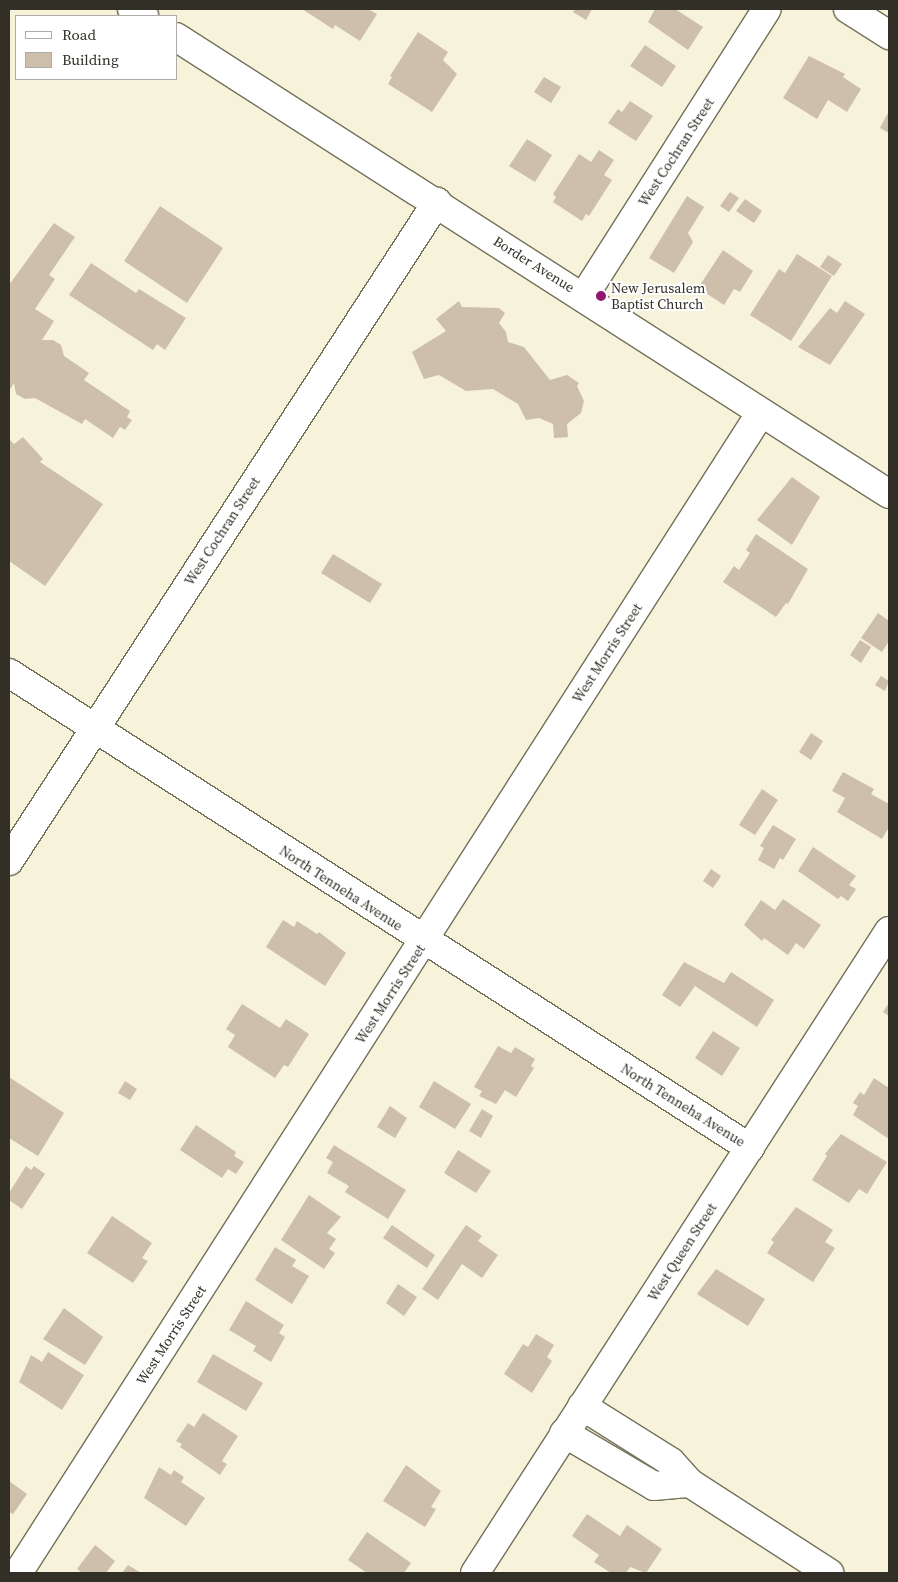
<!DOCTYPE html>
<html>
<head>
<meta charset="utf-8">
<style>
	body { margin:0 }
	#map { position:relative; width:898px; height:1582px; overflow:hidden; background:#f7f3da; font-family:"Source Serif 4",serif }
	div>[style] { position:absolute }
	.building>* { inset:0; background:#cebfaa }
	.roads { filter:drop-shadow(1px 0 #74715b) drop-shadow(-1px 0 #74715b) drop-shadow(0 1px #74715b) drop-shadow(0 -1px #74715b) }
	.minor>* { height:28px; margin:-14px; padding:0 14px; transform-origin:14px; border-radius:14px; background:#fff }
	.dots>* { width:14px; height:14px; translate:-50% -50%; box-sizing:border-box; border:2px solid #fff; border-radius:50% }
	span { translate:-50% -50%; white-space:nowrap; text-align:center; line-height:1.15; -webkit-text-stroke:4px #fff; paint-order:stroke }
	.street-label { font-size:14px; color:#312f26 }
	.poi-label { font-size:14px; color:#312f26 }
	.left { translate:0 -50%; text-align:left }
	.frame { position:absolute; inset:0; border:10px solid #312f26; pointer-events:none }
	.legend { position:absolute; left:15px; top:15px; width:162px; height:65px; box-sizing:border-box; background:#fff; border:1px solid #adaca8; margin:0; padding:6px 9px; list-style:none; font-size:15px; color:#312f26 }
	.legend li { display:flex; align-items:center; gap:10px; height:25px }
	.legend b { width:25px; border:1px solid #adaca8 }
</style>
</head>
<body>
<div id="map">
	<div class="building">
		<div style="clip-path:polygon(302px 9px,368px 9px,377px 14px,360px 41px,335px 25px,333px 29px)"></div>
		<div style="clip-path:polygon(575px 9px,592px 9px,586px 20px,573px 12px)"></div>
		<div style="clip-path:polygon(655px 9px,675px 9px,703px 27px,688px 50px,648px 22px)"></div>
		<div style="clip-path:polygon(418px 32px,448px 52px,443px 60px,457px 74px,432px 112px,388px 84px,392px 77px,390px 76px)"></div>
		<div style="clip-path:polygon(645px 45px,676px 66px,662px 87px,630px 66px)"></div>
		<div style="clip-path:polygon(809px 56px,845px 74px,843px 77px,861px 89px,847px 112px,828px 100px,817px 119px,783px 98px)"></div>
		<div style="clip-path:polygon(544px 77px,561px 87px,551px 103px,534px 92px)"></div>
		<div style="clip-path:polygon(630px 101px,653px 116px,636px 141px,608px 123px,618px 109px,622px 112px)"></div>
		<div style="clip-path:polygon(889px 111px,889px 133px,880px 128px)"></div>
		<div style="clip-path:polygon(527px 139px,552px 155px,535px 182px,509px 166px)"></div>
		<div style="clip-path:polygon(599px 150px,614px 160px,604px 175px,612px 180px,589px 216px,586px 214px,582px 221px,553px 202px,556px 197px,553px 194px,579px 154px,591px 162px)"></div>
		<div style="clip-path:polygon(730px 192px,739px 198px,729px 212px,720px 206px)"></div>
		<div style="clip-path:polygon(687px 196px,704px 207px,688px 233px,693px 242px,674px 273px,649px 258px)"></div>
		<div style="clip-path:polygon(745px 199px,762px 211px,754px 223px,736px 211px)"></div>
		<div style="clip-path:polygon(160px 206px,223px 248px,187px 303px,124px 261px)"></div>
		<div style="clip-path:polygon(54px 223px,75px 237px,49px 275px,55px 279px,35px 309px,54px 321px,42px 340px,53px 340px,61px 345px,64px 356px,89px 373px,84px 380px,130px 411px,127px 417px,132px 420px,125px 430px,120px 427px,113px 438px,85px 419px,82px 424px,35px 398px,25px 399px,16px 394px,14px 383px,9px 391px,9px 285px)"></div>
		<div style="clip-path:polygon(723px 250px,753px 271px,740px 292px,734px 289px,724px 305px,698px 288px)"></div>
		<div style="clip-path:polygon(797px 254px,832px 276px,791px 341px,750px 315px,779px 269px,785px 273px)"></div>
		<div style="clip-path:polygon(828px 255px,842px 264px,834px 276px,820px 267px)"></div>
		<div style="clip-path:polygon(91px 263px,136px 293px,139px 289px,186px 318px,165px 350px,157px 344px,153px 350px,69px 295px)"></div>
		<div style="clip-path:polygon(459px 301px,462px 307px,499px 308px,505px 313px,499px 323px,506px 332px,508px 342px,524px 347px,550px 380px,567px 375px,579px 383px,577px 386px,584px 401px,581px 413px,567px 424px,568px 437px,554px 438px,553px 424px,539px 418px,526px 420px,518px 404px,493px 389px,466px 391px,439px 375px,424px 379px,412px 352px,446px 331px,436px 319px)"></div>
		<div style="clip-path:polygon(845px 301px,865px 314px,830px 365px,798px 347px,830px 308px,837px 313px)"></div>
		<div style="clip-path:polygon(23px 437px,43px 459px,40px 462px,103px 504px,45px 586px,9px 561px,9px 439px,14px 444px)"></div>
		<div style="clip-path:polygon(792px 477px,820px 497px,792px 545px,757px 520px)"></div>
		<div style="clip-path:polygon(756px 534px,808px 569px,788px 604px,786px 603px,776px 617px,723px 582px,734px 566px,739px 570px,750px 553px,746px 550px)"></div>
		<div style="clip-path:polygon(333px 554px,382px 584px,370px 603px,321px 573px)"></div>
		<div style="clip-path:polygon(878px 613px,889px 621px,889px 641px,882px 652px,861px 638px)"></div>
		<div style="clip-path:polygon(860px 640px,871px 647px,861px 663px,850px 655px)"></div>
		<div style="clip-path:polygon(881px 676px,889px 681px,885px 691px,875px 685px)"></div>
		<div style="clip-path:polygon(811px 733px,823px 741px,811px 760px,799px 752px)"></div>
		<div style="clip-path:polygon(843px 772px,874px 789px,871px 794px,889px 804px,889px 827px,882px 839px,837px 812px,845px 798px,832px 791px)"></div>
		<div style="clip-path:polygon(762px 789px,778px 800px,755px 835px,739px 825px)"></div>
		<div style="clip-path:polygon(773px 825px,796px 839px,783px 860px,780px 858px,774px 869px,758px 860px,764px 848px,760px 846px)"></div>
		<div style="clip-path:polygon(813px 847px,856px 876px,849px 885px,856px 889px,848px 901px,841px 896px,838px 899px,798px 871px)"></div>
		<div style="clip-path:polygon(711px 869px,721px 876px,713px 888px,703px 881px)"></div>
		<div style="clip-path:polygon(783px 899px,821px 925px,804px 949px,796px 943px,788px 955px,764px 938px,762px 941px,744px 925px,761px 900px,775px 910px)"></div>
		<div style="clip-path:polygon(283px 920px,294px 927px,297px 921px,317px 934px,319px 932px,346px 953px,325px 986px,266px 947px)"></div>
		<div style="clip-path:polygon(684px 962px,724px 983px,731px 972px,774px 1000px,757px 1027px,695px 986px,680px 1007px,662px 995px)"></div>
		<div style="clip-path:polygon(889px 1003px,889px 1016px,883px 1012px)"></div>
		<div style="clip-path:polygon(242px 1004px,280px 1028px,286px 1019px,309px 1034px,288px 1067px,284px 1065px,275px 1078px,228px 1047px,235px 1035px,226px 1029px)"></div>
		<div style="clip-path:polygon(713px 1031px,740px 1048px,722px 1076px,695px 1058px)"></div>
		<div style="clip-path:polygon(498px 1046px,511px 1053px,515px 1047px,535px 1059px,531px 1066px,534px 1068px,516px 1097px,505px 1090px,496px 1104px,479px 1096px,482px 1091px,474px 1087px)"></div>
		<div style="clip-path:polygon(9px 1077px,64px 1113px,38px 1156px,9px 1138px)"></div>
		<div style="clip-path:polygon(874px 1078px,889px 1088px,889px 1139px,853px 1115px,858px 1106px,853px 1103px,860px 1092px,864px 1095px)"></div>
		<div style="clip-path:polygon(125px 1081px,137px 1089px,130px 1100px,118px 1093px)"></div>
		<div style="clip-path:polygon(434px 1081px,471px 1104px,455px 1129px,419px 1107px)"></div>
		<div style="clip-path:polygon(390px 1106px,407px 1118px,395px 1138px,377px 1127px)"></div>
		<div style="clip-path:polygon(482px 1109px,493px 1116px,481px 1138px,469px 1131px)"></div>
		<div style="clip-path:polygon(196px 1125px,236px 1152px,234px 1156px,244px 1162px,236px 1174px,228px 1169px,222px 1178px,180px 1150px)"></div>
		<div style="clip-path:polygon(841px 1134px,887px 1162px,867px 1194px,859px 1189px,849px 1203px,812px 1180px,827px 1156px,825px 1154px)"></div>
		<div style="clip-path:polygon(334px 1145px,406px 1190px,388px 1219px,345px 1192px,349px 1186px,327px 1173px,333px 1162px,326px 1158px)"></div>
		<div style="clip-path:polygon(458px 1150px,491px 1171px,476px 1193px,444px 1173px)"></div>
		<div style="clip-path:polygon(26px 1166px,31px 1170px,34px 1166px,45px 1174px,22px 1209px,9px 1200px,9px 1193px)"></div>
		<div style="clip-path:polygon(309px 1195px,341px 1217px,327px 1233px,336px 1239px,329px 1249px,335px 1253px,324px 1269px,281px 1240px)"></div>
		<div style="clip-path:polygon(796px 1207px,833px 1230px,825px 1242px,835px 1248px,813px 1282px,767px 1253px,774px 1242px,771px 1240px)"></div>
		<div style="clip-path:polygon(112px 1216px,152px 1243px,142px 1258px,148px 1261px,133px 1283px,87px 1253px)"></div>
		<div style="clip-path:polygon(392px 1225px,435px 1255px,427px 1268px,383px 1238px)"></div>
		<div style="clip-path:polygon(466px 1225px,482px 1236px,478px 1241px,498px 1255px,482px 1278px,462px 1264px,438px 1300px,422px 1289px)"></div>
		<div style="clip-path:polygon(275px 1247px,296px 1260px,292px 1266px,309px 1276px,292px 1304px,255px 1280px)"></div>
		<div style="clip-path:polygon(716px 1269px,765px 1299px,748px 1326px,697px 1294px)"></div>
		<div style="clip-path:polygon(398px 1284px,417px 1297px,404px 1316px,386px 1303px)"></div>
		<div style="clip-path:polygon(246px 1301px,284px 1325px,279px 1333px,285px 1337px,271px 1362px,253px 1351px,256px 1346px,229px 1330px)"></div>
		<div style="clip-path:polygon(64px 1308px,103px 1337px,85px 1365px,43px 1339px)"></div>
		<div style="clip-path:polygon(536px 1334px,554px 1345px,547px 1357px,552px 1361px,532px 1393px,504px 1374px,523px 1344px,528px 1347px)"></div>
		<div style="clip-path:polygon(48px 1352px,84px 1375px,62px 1410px,19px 1382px,31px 1355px,42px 1362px)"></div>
		<div style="clip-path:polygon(213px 1354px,263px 1383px,246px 1411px,197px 1382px)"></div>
		<div style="clip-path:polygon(203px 1413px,238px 1436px,222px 1461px,227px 1464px,220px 1475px,180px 1447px,182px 1444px,176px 1441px,188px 1423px,194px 1427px)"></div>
		<div style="clip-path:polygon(406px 1465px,441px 1491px,431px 1507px,436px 1509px,425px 1527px,383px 1501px)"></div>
		<div style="clip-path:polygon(159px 1467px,171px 1475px,174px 1470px,184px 1477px,181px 1482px,205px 1498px,186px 1526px,144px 1498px)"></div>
		<div style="clip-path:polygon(9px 1481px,27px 1494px,13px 1514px,9px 1512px)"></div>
		<div style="clip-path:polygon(587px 1514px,620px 1536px,627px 1525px,662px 1549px,646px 1573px,630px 1567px,626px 1573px,611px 1573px,594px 1562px,599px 1555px,572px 1536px)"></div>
		<div style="clip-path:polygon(367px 1532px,411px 1563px,404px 1573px,367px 1573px,348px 1560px)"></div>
		<div style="clip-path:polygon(95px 1545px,115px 1561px,106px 1573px,82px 1573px,77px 1569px)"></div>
		<div style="clip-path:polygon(128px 1565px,141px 1573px,122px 1573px)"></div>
	</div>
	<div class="roads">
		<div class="minor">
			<div style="left:132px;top:9px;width:14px;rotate:30deg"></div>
			<div style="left:848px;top:9px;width:49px;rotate:32.4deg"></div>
			<div style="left:176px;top:37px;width:847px;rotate:32.66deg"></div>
			<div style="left:584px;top:296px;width:340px;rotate:-57.5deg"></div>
			<div style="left:9px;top:673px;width:880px;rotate:32.66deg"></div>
			<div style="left:9px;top:861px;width:786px;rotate:-57deg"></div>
			<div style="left:582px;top:1406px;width:105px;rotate:32.2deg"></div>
			<div style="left:671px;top:1462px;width:28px;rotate:48deg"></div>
			<div style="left:690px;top:1483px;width:166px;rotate:32.9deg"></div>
			<div style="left:564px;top:1433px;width:104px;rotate:30.5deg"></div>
			<div style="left:654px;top:1486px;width:36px;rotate:-5deg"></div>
			<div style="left:18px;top:1573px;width:1376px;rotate:-57.37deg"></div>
			<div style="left:475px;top:1573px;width:764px;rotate:-57.18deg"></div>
		</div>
	</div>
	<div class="dots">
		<div style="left:601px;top:296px;background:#931671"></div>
	</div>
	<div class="street-label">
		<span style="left:676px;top:152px;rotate:-57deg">West Cochran Street</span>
		<span style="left:534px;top:264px;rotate:32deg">Border Avenue</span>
		<span style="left:222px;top:531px;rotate:-57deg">West Cochran Street</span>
		<span style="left:607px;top:653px;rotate:-57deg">West Morris Street</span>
		<span style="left:341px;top:888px;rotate:33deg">North Tenneha Avenue</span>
		<span style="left:390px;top:994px;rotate:-57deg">West Morris Street</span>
		<span style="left:683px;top:1105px;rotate:32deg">North Tenneha Avenue</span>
		<span style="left:682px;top:1252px;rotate:-57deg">West Queen Street</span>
		<span style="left:171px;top:1335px;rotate:-57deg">West Morris Street</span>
	</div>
	<div class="poi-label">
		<span class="left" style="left:611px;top:296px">New Jerusalem<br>Baptist Church</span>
	</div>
	<div class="frame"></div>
	<ul class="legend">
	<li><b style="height:6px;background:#fff"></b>Road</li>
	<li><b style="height:14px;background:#cebfaa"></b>Building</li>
	</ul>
</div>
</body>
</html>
